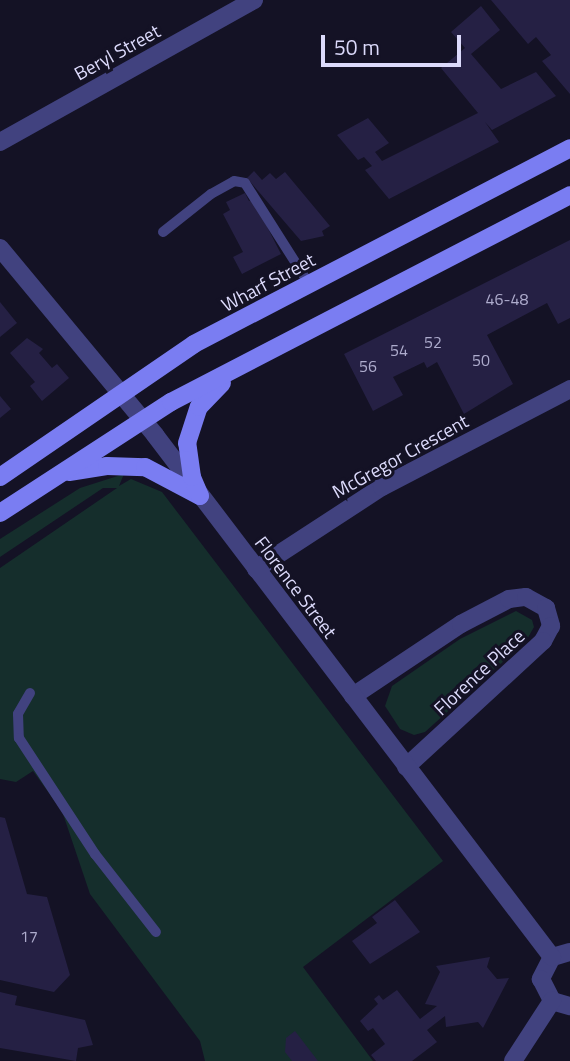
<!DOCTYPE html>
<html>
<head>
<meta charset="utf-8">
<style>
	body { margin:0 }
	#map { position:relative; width:570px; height:1061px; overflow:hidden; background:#141225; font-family:"Titillium Web",sans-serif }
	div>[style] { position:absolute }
	.green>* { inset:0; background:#152e2c }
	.building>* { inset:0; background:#252044 }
	.service>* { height:10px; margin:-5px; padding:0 5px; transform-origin:5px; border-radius:5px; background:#41427f }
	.minor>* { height:18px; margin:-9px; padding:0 9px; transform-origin:9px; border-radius:9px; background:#41427f }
	.tertiary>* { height:18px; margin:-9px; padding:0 9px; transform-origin:9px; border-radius:9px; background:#41427f }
	.secondary>* { height:18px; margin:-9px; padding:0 9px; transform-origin:9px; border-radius:9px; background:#7a7df2 }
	span { translate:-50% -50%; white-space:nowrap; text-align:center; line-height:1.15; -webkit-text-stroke:6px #141225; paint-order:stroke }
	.number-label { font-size:16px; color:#aeaccd }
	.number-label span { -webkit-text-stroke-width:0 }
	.street-label { font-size:19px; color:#dcdafb }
	.scale { position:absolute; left:321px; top:35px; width:140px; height:32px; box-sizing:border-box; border:4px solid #dcdafb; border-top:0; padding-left:9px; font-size:21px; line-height:24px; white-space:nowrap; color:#dcdafb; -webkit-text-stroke:5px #141225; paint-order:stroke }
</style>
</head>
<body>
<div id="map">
	<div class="green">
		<div style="clip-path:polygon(124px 474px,119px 486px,131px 479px,162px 492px,443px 861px,303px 967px,373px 1061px,205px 1061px,200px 1041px,90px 894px,62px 811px,33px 771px,16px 782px,0 779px,0 568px,117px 488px,103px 488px,0 557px,0 539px,80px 488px)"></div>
		<div style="clip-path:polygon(516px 611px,532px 620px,534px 627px,526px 641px,425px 732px,414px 735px,400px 729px,385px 706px,392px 686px,460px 639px)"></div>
	</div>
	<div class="building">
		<div style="clip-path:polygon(491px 0,570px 0,570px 94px,542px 61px,551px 55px,536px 37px,528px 44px)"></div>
		<div style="clip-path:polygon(481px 6px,500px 30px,471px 54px,501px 89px,536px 72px,556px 96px,492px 130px,485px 122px,499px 142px,389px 199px,365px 170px,372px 166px,364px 157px,358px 160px,337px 135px,368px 118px,389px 143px,375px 152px,382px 161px,478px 113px,441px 68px,465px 48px,451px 32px)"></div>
		<div style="clip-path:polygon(254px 171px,262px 180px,270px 173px,276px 179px,285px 172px,330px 226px,322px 231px,324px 236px,301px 241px,247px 178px)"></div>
		<div style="clip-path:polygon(245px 193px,249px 201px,253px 199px,281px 254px,242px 274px,233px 257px,243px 252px,223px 214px,230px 210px,226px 202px)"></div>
		<div style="clip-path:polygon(570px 240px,570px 318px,558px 324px,547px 303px,487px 335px,513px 384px,464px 414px,437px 362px,427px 368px,424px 362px,393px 377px,403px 395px,373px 411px,344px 354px)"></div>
		<div style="clip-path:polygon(0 302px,17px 323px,0 337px)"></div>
		<div style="clip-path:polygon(27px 338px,43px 349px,39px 353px,52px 368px,57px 364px,69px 378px,42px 401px,30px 386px,35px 382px,10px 353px)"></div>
		<div style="clip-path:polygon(0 396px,11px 409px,0 418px)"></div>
		<div style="clip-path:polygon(0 817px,5px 818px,27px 894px,47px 897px,70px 975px,54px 992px,0 980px)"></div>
		<div style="clip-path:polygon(395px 900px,420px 932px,370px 964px,352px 941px,377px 923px,372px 917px)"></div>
		<div style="clip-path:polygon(490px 957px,487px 967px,497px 979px,509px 978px,483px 1028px,478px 1022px,446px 1027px,445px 1016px,427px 1030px,437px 1042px,412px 1061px,376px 1061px,371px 1055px,385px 1044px,373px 1028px,368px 1031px,360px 1021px,378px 1004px,374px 999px,379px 995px,383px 1000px,397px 990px,420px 1019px,437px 1006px,425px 1004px,440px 972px,436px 966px)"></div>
		<div style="clip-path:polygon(0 992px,17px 996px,15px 1005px,85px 1020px,93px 1045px,78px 1048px,76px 1061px,0 1048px)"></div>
		<div style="clip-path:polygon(295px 1031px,318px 1061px,292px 1061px,285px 1052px,286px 1038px)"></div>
	</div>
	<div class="service">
		<div style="left:163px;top:232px;width:61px;rotate:-38.4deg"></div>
		<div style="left:211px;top:194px;width:26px;rotate:-29deg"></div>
		<div style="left:234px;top:181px;width:11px;rotate:10deg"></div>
		<div style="left:245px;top:183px;width:120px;rotate:57.6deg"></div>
		<div style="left:30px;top:693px;width:24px;rotate:120deg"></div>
		<div style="left:18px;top:714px;width:24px;rotate:88deg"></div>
		<div style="left:19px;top:738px;width:139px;rotate:56.8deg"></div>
		<div style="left:95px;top:854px;width:99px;rotate:52deg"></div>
	</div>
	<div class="minor">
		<div style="left:0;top:142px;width:291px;rotate:-29.2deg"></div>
		<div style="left:256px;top:569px;width:150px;rotate:-33.1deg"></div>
		<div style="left:382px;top:487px;width:212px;rotate:-27.5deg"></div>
		<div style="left:353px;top:696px;width:130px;rotate:-33.7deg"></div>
		<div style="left:461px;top:624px;width:54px;rotate:-27.5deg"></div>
		<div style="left:509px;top:599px;width:17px;rotate:-7deg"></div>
		<div style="left:526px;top:597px;width:23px;rotate:29deg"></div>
		<div style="left:546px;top:608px;width:19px;rotate:74deg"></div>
		<div style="left:551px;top:626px;width:17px;rotate:118deg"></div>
		<div style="left:543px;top:641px;width:186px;rotate:137.4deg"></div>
		<div style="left:570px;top:952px;width:19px;rotate:164deg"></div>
		<div style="left:552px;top:957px;width:25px;rotate:117deg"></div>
		<div style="left:541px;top:979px;width:25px;rotate:63deg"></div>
		<div style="left:552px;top:1001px;width:19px;rotate:16deg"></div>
		<div style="left:513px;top:1061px;width:72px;rotate:-57deg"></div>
	</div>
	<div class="tertiary">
		<div style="left:0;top:248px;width:243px;rotate:50.3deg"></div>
		<div style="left:155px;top:435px;width:656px;rotate:52.75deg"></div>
	</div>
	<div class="secondary">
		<div style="left:69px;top:472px;width:38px;rotate:-9deg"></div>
		<div style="left:107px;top:466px;width:38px;rotate:2deg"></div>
		<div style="left:145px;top:467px;width:62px;rotate:27.8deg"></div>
		<div style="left:0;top:477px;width:235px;rotate:-34.4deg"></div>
		<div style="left:194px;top:344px;width:424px;rotate:-27.5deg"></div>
		<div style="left:200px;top:496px;width:21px;rotate:-113deg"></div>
		<div style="left:192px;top:477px;width:34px;rotate:-98deg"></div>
		<div style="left:187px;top:443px;width:38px;rotate:-72deg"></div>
		<div style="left:199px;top:407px;width:33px;rotate:-46deg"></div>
		<div style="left:0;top:513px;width:204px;rotate:-33deg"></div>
		<div style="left:171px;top:402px;width:449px;rotate:-27.4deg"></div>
	</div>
	<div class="number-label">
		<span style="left:507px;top:299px">46-48</span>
		<span style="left:433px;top:342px">52</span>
		<span style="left:399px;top:350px">54</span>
		<span style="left:481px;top:360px">50</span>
		<span style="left:368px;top:366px">56</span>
		<span style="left:29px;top:936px">17</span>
	</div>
	<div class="street-label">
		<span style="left:117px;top:52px;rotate:-29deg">Beryl Street</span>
		<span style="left:268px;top:282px;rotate:-28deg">Wharf Street</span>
		<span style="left:400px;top:456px;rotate:-29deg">McGregor Crescent</span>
		<span style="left:296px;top:587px;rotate:53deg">Florence Street</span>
		<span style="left:479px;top:672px;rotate:-43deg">Florence Place</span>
	</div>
	<div class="scale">50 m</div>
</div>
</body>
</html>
